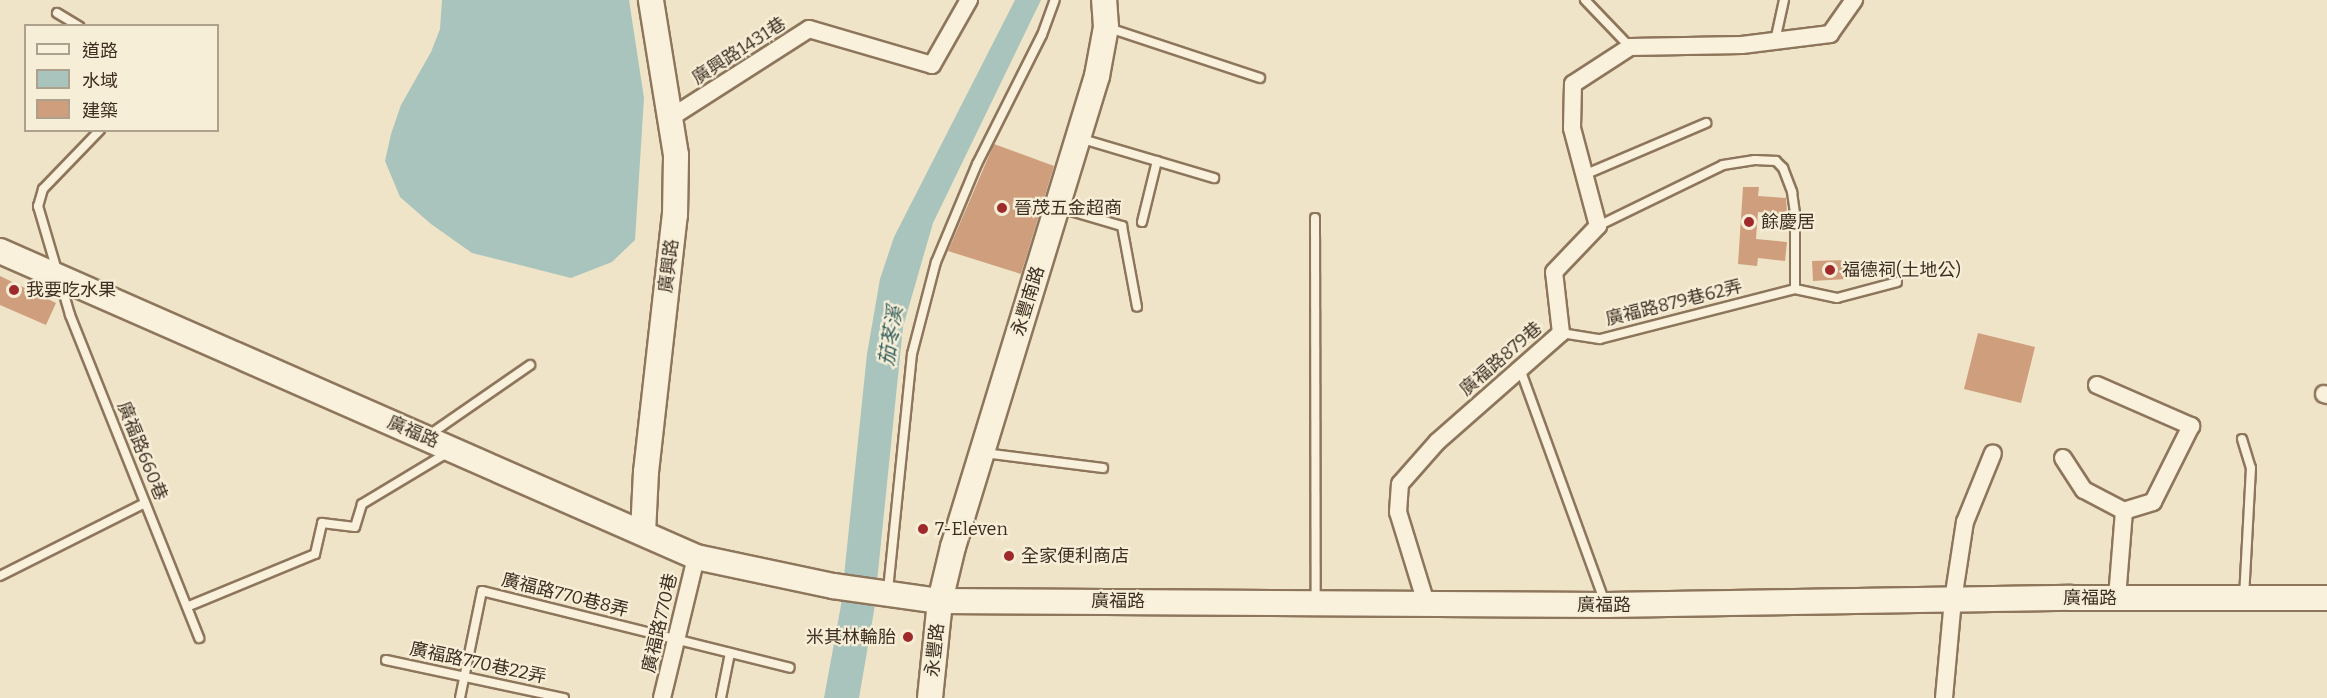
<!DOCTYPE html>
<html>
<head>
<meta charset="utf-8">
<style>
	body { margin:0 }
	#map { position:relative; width:2327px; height:698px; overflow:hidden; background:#f0e4c8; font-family:Bitter,"Noto Sans TC",serif }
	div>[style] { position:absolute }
	.water>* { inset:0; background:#a9c4bc }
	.building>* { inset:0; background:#cf9f7d }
	.roads { filter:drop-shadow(2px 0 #8d765c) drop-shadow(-2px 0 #8d765c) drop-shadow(0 2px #8d765c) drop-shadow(0 -2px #8d765c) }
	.lane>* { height:8px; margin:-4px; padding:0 4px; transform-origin:4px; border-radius:4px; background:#faf1dc }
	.street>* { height:16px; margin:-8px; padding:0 8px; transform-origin:8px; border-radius:8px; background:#faf1dc }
	.secondary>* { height:24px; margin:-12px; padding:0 12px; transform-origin:12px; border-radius:12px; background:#faf1dc }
	.dots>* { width:16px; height:16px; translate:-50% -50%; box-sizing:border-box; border:3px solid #f7eed8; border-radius:50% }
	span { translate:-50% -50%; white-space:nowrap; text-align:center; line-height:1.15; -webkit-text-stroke:4.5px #f7eed8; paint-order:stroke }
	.street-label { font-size:18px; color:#3d2e20 }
	.poi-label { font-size:18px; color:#3d2e20 }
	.left { translate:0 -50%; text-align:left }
	.right { translate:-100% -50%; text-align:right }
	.water-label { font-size:20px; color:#2f5d5a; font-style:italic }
	.legend { position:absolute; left:24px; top:24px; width:195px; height:108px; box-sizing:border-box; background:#f7eed8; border:2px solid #ada18e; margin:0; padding:8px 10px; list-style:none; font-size:18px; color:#3d2e20 }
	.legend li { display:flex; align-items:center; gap:12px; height:30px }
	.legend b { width:30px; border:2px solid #ada18e }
</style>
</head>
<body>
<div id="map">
	<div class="water">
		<div style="clip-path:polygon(442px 0,629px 0,644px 98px,635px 240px,612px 262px,571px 278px,472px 253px,431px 224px,400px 197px,385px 161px,391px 134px,401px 105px,431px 52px,440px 29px)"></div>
		<div style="clip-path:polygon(1015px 0,1041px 0,933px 223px,903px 327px,874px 611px,859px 698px,824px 698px,841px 605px,867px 354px,880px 279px,894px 237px)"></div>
	</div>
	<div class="building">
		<div style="clip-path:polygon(994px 144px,1054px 166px,1021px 274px,948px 251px)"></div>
		<div style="clip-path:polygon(1743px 187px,1759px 187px,1758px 196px,1786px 198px,1787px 214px,1758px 212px,1756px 239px,1787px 242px,1785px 261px,1758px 258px,1757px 266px,1738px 264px)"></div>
		<div style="clip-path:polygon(1847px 260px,1847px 279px,1813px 281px,1812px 261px)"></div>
		<div style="clip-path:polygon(0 276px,56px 303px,46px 325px,0 305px)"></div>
		<div style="clip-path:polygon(1978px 333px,2035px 347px,2021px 403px,1964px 389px)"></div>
	</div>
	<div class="roads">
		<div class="lane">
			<div style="left:1585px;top:0;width:65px;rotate:46.2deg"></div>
			<div style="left:57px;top:13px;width:26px;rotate:31deg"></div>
			<div style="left:1109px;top:28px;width:159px;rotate:18.3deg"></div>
			<div style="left:1775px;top:41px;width:42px;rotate:-77.6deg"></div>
			<div style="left:100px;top:130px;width:82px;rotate:134deg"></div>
			<div style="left:43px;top:189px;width:18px;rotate:106deg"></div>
			<div style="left:38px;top:206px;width:114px;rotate:73.6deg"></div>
			<div style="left:70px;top:315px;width:348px;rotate:68.2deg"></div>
			<div style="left:1079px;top:138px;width:141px;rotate:16.5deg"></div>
			<div style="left:1584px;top:175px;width:133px;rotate:-23.1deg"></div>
			<div style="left:1057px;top:207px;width:68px;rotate:16.3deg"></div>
			<div style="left:1122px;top:226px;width:82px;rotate:79.5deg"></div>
			<div style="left:1315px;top:218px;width:384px;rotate:89.9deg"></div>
			<div style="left:1142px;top:222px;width:63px;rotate:-76.2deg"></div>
			<div style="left:1598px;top:226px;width:139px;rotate:-26deg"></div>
			<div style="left:1723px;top:165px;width:32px;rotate:-9deg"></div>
			<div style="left:1755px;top:160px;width:21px;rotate:3deg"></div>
			<div style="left:1776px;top:161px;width:10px;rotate:45deg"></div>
			<div style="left:1783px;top:168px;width:26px;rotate:69deg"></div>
			<div style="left:1792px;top:192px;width:22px;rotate:82deg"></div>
			<div style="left:1795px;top:214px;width:75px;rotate:90deg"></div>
			<div style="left:1561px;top:333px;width:39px;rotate:9deg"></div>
			<div style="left:1600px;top:339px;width:201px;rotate:-14.4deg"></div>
			<div style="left:1795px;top:289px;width:43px;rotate:12.1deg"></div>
			<div style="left:1837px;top:298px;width:62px;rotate:-14.9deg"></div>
			<div style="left:1520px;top:369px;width:248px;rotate:70deg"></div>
			<div style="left:429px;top:435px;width:123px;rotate:-34.7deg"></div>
			<div style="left:2242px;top:439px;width:30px;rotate:73deg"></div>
			<div style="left:2251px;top:468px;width:128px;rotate:93.1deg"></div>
			<div style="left:984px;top:453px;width:120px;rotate:7.2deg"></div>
			<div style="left:0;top:576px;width:162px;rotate:-26.7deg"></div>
			<div style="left:888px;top:590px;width:237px;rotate:-84.2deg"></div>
			<div style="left:912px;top:354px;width:95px;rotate:-75.4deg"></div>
			<div style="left:936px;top:262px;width:106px;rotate:-67.3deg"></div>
			<div style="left:977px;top:164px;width:144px;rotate:-63.3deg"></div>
			<div style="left:1042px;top:35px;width:37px;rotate:-70deg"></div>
			<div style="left:189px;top:606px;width:136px;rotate:-22.4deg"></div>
			<div style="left:315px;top:554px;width:32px;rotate:-77deg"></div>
			<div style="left:322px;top:523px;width:33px;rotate:7deg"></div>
			<div style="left:355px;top:527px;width:24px;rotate:-73deg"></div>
			<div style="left:362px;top:504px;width:99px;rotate:-31deg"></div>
			<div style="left:386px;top:660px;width:182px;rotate:12.1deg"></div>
			<div style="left:460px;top:698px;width:109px;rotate:-78.4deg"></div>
			<div style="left:482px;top:591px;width:317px;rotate:14deg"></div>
			<div style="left:721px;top:698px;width:46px;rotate:-78.7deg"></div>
		</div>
		<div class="street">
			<div style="left:670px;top:118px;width:165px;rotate:-32.6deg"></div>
			<div style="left:809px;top:29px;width:128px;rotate:16.3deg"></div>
			<div style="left:932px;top:65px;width:75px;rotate:-60.4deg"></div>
			<div style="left:2097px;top:385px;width:103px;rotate:23.6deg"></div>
			<div style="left:2191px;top:426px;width:85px;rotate:116.6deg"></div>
			<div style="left:2153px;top:502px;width:30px;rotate:163deg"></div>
			<div style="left:2324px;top:394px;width:3px;rotate:18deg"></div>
			<div style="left:2063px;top:458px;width:38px;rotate:57deg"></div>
			<div style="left:2084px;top:490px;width:45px;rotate:27.7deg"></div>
			<div style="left:2117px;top:598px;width:87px;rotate:-85.4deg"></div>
			<div style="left:1426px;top:603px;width:95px;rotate:-107.1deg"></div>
			<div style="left:1398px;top:512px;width:28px;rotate:-86deg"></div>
			<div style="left:1400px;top:484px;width:56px;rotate:-48.6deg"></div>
			<div style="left:1437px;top:442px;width:165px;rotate:-41.3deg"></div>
			<div style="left:1561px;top:333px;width:61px;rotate:-96.5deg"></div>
			<div style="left:1554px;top:272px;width:64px;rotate:-46.3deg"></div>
			<div style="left:1598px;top:226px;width:101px;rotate:-104.9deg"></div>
			<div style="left:1572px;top:128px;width:44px;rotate:-88.7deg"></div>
			<div style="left:1573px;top:84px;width:68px;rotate:-33deg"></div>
			<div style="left:1630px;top:47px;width:112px;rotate:-1deg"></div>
			<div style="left:1742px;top:45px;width:89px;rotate:-7.1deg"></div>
			<div style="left:1830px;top:34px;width:42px;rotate:-54.8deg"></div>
			<div style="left:662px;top:698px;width:145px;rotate:-76.4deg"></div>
			<div style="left:1944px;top:698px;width:98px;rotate:-84.8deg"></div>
			<div style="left:1953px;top:600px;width:79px;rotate:-81.3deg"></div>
			<div style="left:1965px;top:522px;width:74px;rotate:-67.9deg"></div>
		</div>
		<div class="secondary">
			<div style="left:0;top:251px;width:760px;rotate:23.73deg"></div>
			<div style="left:696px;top:557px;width:140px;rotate:12deg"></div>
			<div style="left:833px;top:586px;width:108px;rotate:8deg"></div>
			<div style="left:940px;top:601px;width:666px;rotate:0.34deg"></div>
			<div style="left:1606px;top:605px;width:465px;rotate:-0.9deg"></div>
			<div style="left:2071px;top:598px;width:256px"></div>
			<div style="left:643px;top:533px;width:61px;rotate:-87.2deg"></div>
			<div style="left:646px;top:472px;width:259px;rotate:-83.6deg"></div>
			<div style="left:675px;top:215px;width:60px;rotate:-89deg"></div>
			<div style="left:676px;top:155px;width:157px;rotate:-99.2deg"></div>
			<div style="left:930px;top:698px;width:98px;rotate:-84.1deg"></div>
			<div style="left:940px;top:601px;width:56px;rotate:-76.5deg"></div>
			<div style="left:953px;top:547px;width:493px;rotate:-73deg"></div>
			<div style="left:1097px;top:76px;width:50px;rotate:-79.6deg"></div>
			<div style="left:1106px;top:27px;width:27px;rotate:-94deg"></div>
		</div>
	</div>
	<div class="dots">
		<div style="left:1002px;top:208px;background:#9e2a2b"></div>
		<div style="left:1749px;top:222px;background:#9e2a2b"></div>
		<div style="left:1830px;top:270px;background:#9e2a2b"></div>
		<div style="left:14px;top:290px;background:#9e2a2b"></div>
		<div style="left:923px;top:529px;background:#9e2a2b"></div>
		<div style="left:1009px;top:556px;background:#9e2a2b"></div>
		<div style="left:908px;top:637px;background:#9e2a2b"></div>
	</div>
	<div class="street-label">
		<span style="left:739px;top:51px;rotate:-33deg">廣興路1431巷</span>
		<span style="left:669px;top:266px;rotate:-83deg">廣興路</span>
		<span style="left:1028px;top:301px;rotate:-73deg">永豐南路</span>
		<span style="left:1674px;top:303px;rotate:-14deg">廣福路879巷62弄</span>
		<span style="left:1501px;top:359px;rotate:-41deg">廣福路879巷</span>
		<span style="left:413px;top:432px;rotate:23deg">廣福路</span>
		<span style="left:142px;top:451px;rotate:68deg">廣福路660巷</span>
		<span style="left:565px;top:595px;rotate:14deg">廣福路770巷8弄</span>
		<span style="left:2090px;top:598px">廣福路</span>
		<span style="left:1118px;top:601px">廣福路</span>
		<span style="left:1604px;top:605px">廣福路</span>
		<span style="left:660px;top:623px;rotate:-77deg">廣福路770巷</span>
		<span style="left:935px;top:650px;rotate:-84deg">永豐路</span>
		<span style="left:478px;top:663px;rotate:12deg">廣福路770巷22弄</span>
	</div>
	<div class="poi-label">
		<span class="left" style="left:1014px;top:208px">晉茂五金超商</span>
		<span class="left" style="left:1761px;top:222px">餘慶居</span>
		<span class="left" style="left:1842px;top:270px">福德祠(土地公)</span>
		<span class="left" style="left:26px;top:290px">我要吃水果</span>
		<span class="left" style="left:935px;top:529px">7-Eleven</span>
		<span class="left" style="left:1021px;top:556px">全家便利商店</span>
		<span class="right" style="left:896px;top:637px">米其林輪胎</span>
	</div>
	<div class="water-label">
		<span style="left:891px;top:336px;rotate:-81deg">茄苳溪</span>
	</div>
	<ul class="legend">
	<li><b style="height:8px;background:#faf1dc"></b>道路</li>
	<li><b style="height:16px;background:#a9c4bc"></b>水域</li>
	<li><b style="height:16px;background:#cf9f7d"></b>建築</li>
	</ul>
</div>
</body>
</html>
